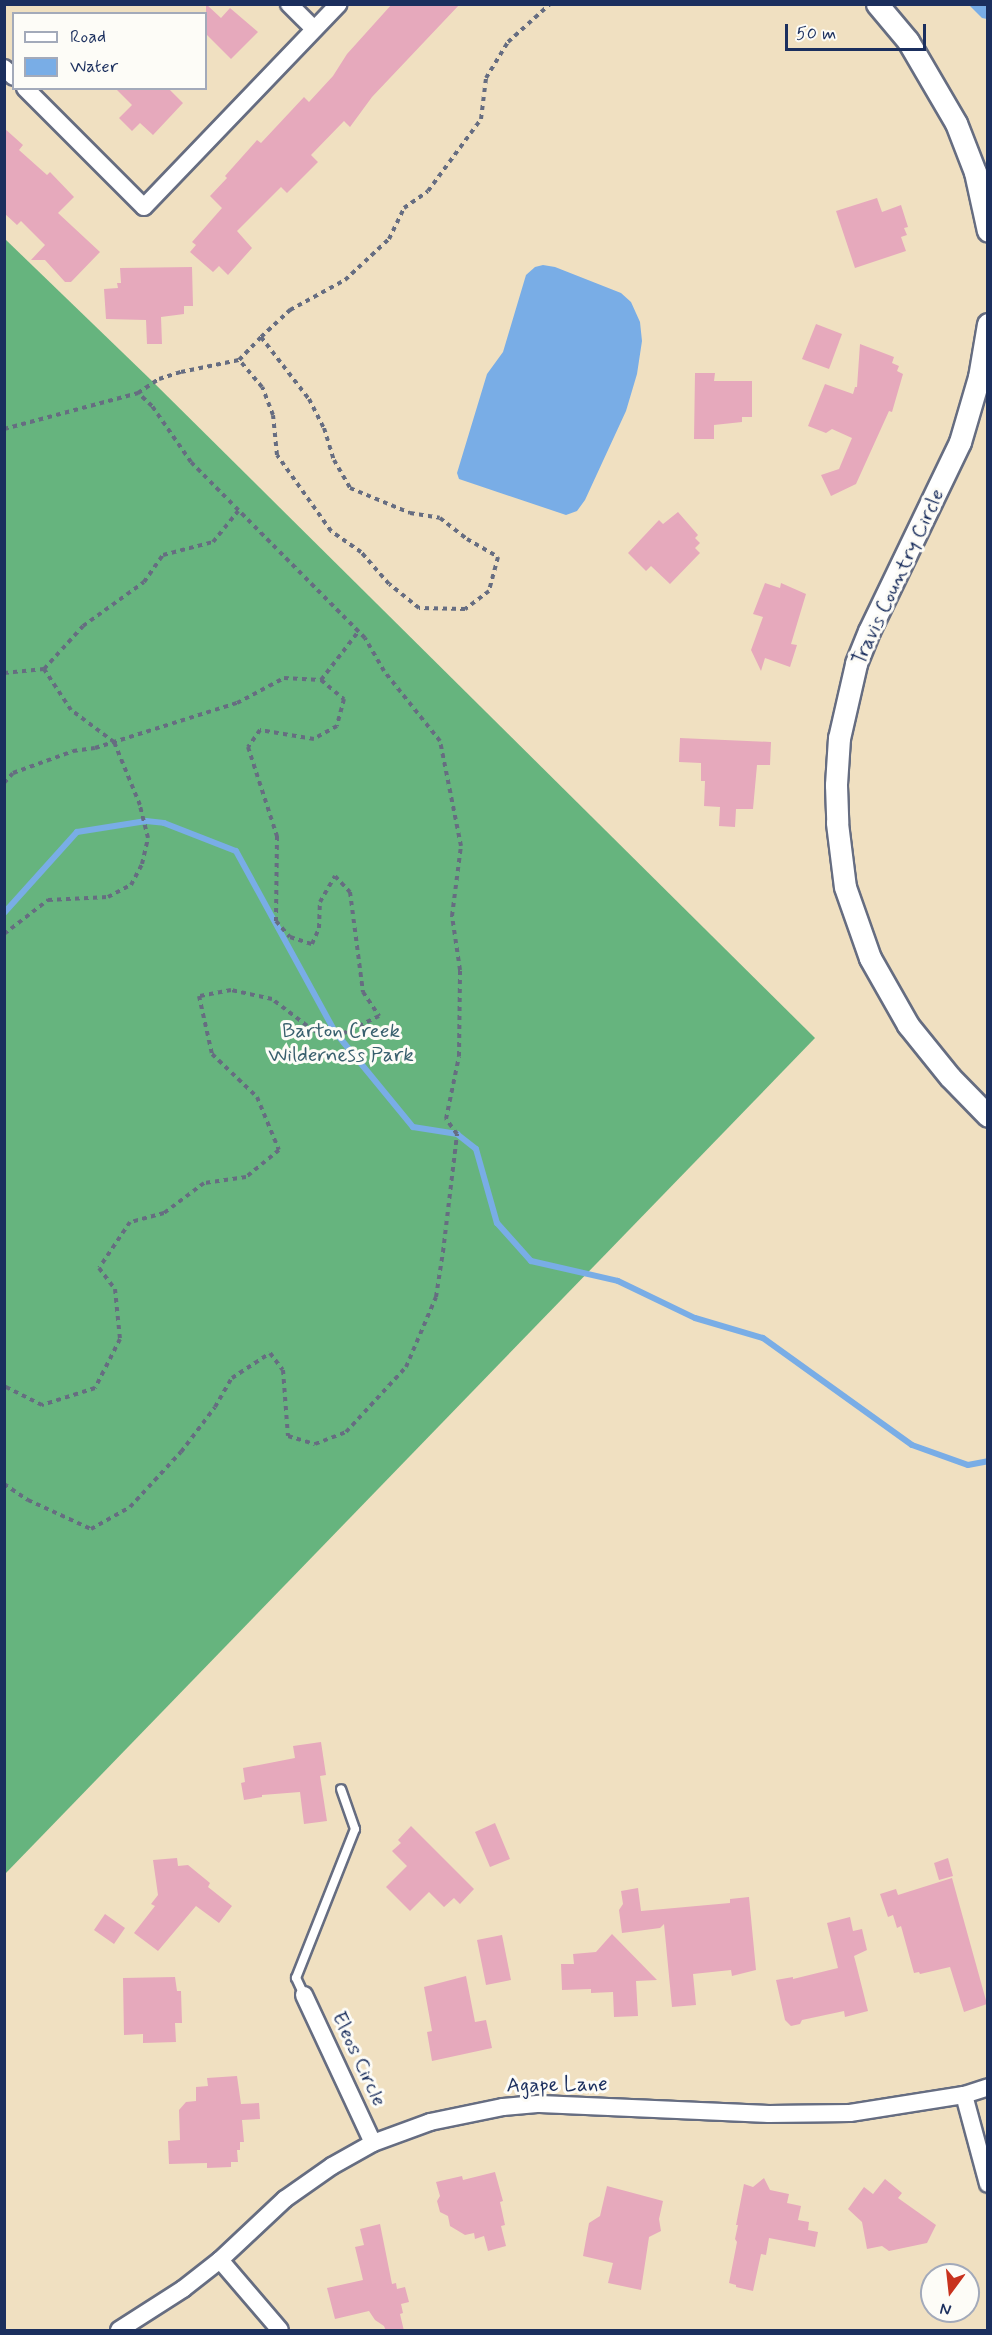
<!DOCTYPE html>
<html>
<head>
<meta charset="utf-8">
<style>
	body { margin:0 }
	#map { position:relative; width:992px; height:2335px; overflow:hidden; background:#f0e0c1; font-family:Mynerve,sans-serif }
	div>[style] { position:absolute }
	.forest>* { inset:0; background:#66b47e }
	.water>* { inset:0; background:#79ade6 }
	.stream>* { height:6px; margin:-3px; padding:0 3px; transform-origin:3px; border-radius:3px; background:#79ade6 }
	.building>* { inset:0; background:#e6a9bc }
	.path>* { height:4px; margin-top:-2px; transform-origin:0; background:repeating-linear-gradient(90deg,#666d81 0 4.5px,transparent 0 9px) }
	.roads { filter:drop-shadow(2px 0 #666d81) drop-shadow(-2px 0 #666d81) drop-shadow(0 2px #666d81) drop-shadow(0 -2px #666d81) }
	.service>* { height:8px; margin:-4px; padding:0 4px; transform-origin:4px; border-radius:4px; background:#fff }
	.minor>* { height:16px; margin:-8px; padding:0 8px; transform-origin:8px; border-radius:8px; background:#fff }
	.tertiary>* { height:21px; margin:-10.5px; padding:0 10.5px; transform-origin:10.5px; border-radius:10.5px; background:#fff }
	span { translate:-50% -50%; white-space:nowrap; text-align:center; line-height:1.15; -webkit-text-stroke:6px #fdfcf7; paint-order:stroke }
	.street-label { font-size:21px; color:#1b2f5e }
	.park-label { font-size:21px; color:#39606e }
	.frame { position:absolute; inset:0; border:6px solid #1b2f5e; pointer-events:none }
	.legend { position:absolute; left:12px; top:12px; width:195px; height:78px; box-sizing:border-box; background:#fdfcf7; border:2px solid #a3aaba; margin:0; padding:8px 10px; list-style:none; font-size:18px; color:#1b2f5e }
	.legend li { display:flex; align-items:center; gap:12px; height:30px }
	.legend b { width:30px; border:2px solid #a3aaba }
	.north { position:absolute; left:920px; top:2263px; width:60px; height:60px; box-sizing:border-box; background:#fdfcf7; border:2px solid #a3aaba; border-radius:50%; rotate:195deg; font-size:16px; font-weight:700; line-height:24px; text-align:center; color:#1b2f5e }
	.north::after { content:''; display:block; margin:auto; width:21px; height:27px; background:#c8321e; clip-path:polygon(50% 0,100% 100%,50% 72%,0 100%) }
	.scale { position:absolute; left:785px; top:24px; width:141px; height:27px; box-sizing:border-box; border:3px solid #1b2f5e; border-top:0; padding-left:8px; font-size:18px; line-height:21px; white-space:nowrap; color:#1b2f5e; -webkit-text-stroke:4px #fdfcf7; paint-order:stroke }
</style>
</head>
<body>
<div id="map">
	<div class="forest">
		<div style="clip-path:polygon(5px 239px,151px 380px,815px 1038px,5px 1874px)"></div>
	</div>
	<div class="water">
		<div style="clip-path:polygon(969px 5px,987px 5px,987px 19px,982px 18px)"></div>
		<div style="clip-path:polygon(543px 265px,555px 267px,621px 293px,631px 302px,640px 322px,642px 341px,637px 374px,626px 411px,585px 500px,577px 511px,566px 515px,459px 479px,457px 473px,487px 374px,503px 352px,526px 275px,535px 267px)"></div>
	</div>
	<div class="stream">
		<div style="left:4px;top:913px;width:109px;rotate:-48deg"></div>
		<div style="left:77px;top:832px;width:70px;rotate:-9.1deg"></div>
		<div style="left:146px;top:821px;width:18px;rotate:6deg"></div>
		<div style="left:164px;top:823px;width:77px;rotate:21.3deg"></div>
		<div style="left:236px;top:851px;width:206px;rotate:61.3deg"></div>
		<div style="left:335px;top:1032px;width:123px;rotate:50.6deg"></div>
		<div style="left:413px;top:1127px;width:45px;rotate:9deg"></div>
		<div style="left:457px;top:1134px;width:24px;rotate:38deg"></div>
		<div style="left:476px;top:1149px;width:77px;rotate:74.2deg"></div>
		<div style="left:497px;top:1223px;width:51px;rotate:48.2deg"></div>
		<div style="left:531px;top:1261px;width:89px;rotate:12.9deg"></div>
		<div style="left:618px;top:1281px;width:85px;rotate:25.7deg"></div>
		<div style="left:695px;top:1318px;width:71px;rotate:16.4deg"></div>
		<div style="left:763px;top:1338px;width:183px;rotate:35.7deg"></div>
		<div style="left:912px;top:1445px;width:59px;rotate:19.7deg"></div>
		<div style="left:968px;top:1465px;width:20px;rotate:-11deg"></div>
	</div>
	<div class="building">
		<div style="clip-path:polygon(206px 4px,221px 18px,230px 8px,258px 32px,231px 59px,206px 34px)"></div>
		<div style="clip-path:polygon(392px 4px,460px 4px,372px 97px,350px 127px,344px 121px,311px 155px,318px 162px,287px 193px,281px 187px,237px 231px,252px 248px,228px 275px,219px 266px,213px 272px,190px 252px,196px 245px,192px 242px,222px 208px,210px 196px,227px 178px,225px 176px,257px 140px,261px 143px,304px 97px,309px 102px,333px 76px,347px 54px)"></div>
		<div style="clip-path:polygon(115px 88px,168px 88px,183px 103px,153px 135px,140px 123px,132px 131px,119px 118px,132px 105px)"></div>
		<div style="clip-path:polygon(4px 128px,23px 145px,19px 150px,47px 175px,50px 172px,74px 197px,58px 213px,100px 252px,71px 282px,65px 282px,45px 260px,31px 260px,45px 245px,21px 221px,17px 225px,4px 213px)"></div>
		<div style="clip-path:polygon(877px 198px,882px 212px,901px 205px,908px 227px,904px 228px,907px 235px,901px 237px,906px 251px,855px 268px,836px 211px)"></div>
		<div style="clip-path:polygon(192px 267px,193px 306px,184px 306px,184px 314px,161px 317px,162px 344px,147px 344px,146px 320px,106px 319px,104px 289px,118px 288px,117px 283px,121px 283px,120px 268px)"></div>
		<div style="clip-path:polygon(816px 324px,842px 334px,829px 369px,802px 359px)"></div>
		<div style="clip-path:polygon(860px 344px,894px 357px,892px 363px,899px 366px,897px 371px,903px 374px,892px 412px,889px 411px,856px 484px,831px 496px,821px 475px,839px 469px,852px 438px,832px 429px,826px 433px,808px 426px,825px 384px,853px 394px,855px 387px,857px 387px)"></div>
		<div style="clip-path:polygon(695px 373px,715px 373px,714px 381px,752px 381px,752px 417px,742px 417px,742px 422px,714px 425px,714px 439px,694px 439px)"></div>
		<div style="clip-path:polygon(678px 512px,698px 535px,695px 538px,700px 543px,695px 548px,700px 553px,670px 584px,651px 566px,646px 571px,628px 553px,659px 520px,663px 524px)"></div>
		<div style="clip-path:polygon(765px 583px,780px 588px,781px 583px,806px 594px,791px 644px,797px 645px,790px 667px,765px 658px,761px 671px,751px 650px,763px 617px,753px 614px)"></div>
		<div style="clip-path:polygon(680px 738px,771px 742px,770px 765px,757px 765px,753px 809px,736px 809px,735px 827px,719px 826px,720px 807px,704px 806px,705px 781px,701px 781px,701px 763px,679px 762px)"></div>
		<div style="clip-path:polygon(321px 1742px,326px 1775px,320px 1776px,327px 1821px,304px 1824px,300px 1792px,262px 1795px,262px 1797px,244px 1800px,241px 1783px,245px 1782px,243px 1768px,295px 1758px,293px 1746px)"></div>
		<div style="clip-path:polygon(495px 1823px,510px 1859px,490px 1867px,475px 1832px)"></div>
		<div style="clip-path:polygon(411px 1826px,474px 1889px,460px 1904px,454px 1898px,444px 1907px,429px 1892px,410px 1911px,386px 1887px,407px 1866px,392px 1851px,401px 1843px,398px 1840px)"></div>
		<div style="clip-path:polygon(177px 1858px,178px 1866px,188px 1865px,210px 1883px,208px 1887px,232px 1906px,219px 1923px,196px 1906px,158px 1951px,134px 1933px,155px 1906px,151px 1904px,158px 1895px,153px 1860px)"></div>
		<div style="clip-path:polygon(948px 1858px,953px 1876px,939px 1880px,934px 1863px)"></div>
		<div style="clip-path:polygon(952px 1878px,987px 2004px,964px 2012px,950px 1967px,920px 1974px,919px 1972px,914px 1973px,901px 1926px,897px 1928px,893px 1915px,888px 1917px,880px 1894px,896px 1889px,898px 1895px)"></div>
		<div style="clip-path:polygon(638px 1888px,641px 1911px,730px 1903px,730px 1899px,749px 1897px,756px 1970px,732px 1976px,731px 1970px,693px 1974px,696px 2005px,672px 2007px,664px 1924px,660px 1928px,622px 1933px,619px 1910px,623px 1904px,621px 1891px)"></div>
		<div style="clip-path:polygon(105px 1914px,125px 1928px,114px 1944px,94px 1930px)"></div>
		<div style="clip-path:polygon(850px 1917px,853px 1931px,862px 1929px,867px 1950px,854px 1956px,868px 2011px,845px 2017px,844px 2011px,802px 2020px,800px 2024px,791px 2026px,785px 2020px,776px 1980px,793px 1977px,793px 1979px,838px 1968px,827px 1923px)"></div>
		<div style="clip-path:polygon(612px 1934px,657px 1980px,636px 1981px,638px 2016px,614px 2017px,613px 1992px,591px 1993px,591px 1989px,562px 1990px,561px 1964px,574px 1964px,573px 1954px,596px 1952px)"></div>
		<div style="clip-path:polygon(502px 1935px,511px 1980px,486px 1985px,477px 1940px)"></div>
		<div style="clip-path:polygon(466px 1976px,475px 2022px,486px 2020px,492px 2048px,432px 2061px,427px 2032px,432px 2031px,424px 1987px)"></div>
		<div style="clip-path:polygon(175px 1977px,177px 1991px,181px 1991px,182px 2023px,175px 2023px,176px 2042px,143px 2043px,143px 2034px,124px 2035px,123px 1978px)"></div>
		<div style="clip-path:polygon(237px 2076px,241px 2104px,259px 2103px,260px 2119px,242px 2120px,244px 2142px,240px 2142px,240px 2150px,237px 2150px,238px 2162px,231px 2162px,231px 2167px,207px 2168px,207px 2163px,169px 2164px,168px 2141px,180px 2140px,179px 2110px,186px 2102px,196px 2101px,196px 2087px,208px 2086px,207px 2078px)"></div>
		<div style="clip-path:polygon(495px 2172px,503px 2201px,500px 2202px,505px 2225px,501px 2226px,506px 2246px,488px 2251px,484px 2236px,475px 2239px,474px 2233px,465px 2235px,450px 2226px,448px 2216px,440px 2212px,437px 2201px,440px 2196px,436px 2182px,462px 2176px,463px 2180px)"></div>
		<div style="clip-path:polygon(764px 2178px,770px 2190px,789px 2194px,787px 2203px,801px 2206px,798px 2220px,809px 2222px,808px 2230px,818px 2232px,815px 2247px,769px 2238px,766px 2255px,761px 2254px,753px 2291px,736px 2287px,736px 2285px,729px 2283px,737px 2242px,735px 2239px,738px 2225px,736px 2225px,744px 2184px,753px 2187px)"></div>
		<div style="clip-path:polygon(885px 2179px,902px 2193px,898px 2198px,936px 2225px,927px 2243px,889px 2251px,882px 2246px,867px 2249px,862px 2222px,848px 2209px,864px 2187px,873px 2194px)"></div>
		<div style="clip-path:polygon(607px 2186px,663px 2201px,659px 2219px,661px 2231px,649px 2237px,641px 2290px,608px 2283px,613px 2263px,583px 2256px,589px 2223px,600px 2216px)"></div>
		<div style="clip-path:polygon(380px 2224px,392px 2284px,396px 2283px,397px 2289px,405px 2287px,409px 2302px,401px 2304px,403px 2313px,400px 2314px,404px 2331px,386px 2331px,384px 2326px,375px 2320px,369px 2311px,335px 2319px,327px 2288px,363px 2280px,355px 2247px,364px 2245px,360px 2229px)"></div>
	</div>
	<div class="path">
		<div style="left:261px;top:337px;width:78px;rotate:52.3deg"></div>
		<div style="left:309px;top:399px;width:33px;rotate:63deg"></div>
		<div style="left:324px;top:428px;width:34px;rotate:73deg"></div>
		<div style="left:334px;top:460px;width:32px;rotate:60deg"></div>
		<div style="left:350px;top:488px;width:65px;rotate:22.6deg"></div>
		<div style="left:410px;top:513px;width:30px;rotate:9deg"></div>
		<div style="left:440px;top:518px;width:34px;rotate:38deg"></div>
		<div style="left:467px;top:539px;width:36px;rotate:30deg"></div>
		<div style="left:498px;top:557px;width:35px;rotate:105deg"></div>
		<div style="left:489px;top:591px;width:30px;rotate:143deg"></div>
		<div style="left:465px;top:609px;width:46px;rotate:-178.8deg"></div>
		<div style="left:419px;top:608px;width:38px;rotate:-141deg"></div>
		<div style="left:389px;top:584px;width:43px;rotate:-131.2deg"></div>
		<div style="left:361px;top:552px;width:37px;rotate:-145deg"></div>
		<div style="left:331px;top:531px;width:93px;rotate:-125.4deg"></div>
		<div style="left:277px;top:455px;width:40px;rotate:-95.7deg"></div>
		<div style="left:273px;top:415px;width:30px;rotate:-111deg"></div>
		<div style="left:262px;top:387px;width:35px;rotate:-130deg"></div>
		<div style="left:239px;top:360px;width:32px;rotate:-46deg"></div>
		<div style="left:261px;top:337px;width:40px;rotate:-43deg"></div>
		<div style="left:290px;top:310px;width:63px;rotate:-28.6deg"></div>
		<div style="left:345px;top:280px;width:60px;rotate:-43deg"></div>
		<div style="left:389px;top:239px;width:34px;rotate:-64deg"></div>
		<div style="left:404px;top:208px;width:29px;rotate:-35deg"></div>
		<div style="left:428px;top:191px;width:89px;rotate:-53.6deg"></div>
		<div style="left:481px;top:119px;width:41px;rotate:-83deg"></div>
		<div style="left:486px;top:78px;width:42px;rotate:-58.6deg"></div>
		<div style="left:508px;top:42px;width:57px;rotate:-42.1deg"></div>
		<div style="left:4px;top:429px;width:139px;rotate:-15deg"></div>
		<div style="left:138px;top:393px;width:25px;rotate:-34deg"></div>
		<div style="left:159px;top:379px;width:23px;rotate:-18deg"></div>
		<div style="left:181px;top:372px;width:59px;rotate:-11.7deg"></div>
		<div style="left:4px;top:673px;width:40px;rotate:-5.7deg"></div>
		<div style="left:44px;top:669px;width:58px;rotate:-47.8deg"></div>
		<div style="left:83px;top:626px;width:75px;rotate:-35.8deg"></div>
		<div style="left:144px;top:582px;width:33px;rotate:-55deg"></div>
		<div style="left:163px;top:555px;width:52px;rotate:-14.6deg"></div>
		<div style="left:213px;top:542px;width:40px;rotate:-51deg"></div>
		<div style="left:321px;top:680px;width:61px;rotate:-52.4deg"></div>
		<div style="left:4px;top:783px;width:13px;rotate:-48deg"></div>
		<div style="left:13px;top:773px;width:64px;rotate:-20.1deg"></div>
		<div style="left:73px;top:751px;width:22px;rotate:-8deg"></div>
		<div style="left:95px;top:748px;width:149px;rotate:-17.6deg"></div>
		<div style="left:237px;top:703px;width:53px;rotate:-28deg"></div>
		<div style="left:284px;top:678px;width:37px;rotate:3deg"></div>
		<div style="left:321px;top:680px;width:30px;rotate:40deg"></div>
		<div style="left:344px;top:699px;width:28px;rotate:105deg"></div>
		<div style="left:337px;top:726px;width:26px;rotate:151deg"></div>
		<div style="left:314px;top:739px;width:55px;rotate:-170.5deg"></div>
		<div style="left:260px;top:730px;width:21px;rotate:125deg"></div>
		<div style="left:248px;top:747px;width:94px;rotate:72deg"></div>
		<div style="left:277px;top:836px;width:85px;rotate:90.7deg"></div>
		<div style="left:276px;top:921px;width:21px;rotate:49deg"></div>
		<div style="left:290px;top:937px;width:23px;rotate:18deg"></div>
		<div style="left:312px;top:944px;width:17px;rotate:-66deg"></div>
		<div style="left:319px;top:928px;width:26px;rotate:-88deg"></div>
		<div style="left:320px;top:902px;width:30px;rotate:-60deg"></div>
		<div style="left:335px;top:876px;width:22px;rotate:47deg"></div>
		<div style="left:350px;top:892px;width:101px;rotate:82.6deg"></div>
		<div style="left:363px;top:992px;width:29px;rotate:56deg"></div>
		<div style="left:379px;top:1016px;width:39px;rotate:154deg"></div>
		<div style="left:344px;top:1033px;width:30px;rotate:-176deg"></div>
		<div style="left:314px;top:1031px;width:53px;rotate:-142.7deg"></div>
		<div style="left:272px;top:999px;width:42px;rotate:-167.6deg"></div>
		<div style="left:231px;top:990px;width:33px;rotate:169deg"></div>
		<div style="left:199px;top:996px;width:59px;rotate:77.4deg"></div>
		<div style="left:212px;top:1054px;width:62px;rotate:43.7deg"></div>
		<div style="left:257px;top:1097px;width:57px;rotate:67.5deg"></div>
		<div style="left:279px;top:1150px;width:43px;rotate:140.7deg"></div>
		<div style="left:246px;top:1177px;width:42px;rotate:171.9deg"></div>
		<div style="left:204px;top:1183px;width:50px;rotate:143.1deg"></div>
		<div style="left:164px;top:1213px;width:35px;rotate:165deg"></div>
		<div style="left:130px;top:1222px;width:55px;rotate:124deg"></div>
		<div style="left:99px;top:1268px;width:26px;rotate:53deg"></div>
		<div style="left:115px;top:1289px;width:50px;rotate:84.3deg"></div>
		<div style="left:120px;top:1339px;width:55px;rotate:117deg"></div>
		<div style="left:95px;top:1388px;width:56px;rotate:162.2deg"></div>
		<div style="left:42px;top:1405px;width:42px;rotate:-153.4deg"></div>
		<div style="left:4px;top:934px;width:56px;rotate:-37.7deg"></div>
		<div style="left:48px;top:900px;width:60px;rotate:-2.9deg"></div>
		<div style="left:108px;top:897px;width:26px;rotate:-28deg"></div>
		<div style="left:131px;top:885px;width:24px;rotate:-62deg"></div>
		<div style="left:142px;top:864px;width:27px;rotate:-77deg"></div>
		<div style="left:148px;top:838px;width:34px;rotate:-104deg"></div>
		<div style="left:140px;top:805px;width:68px;rotate:-112.4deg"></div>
		<div style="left:114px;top:742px;width:54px;rotate:-143.3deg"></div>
		<div style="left:71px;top:710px;width:49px;rotate:-123.4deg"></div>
		<div style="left:4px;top:1484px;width:29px;rotate:34deg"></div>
		<div style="left:28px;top:1500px;width:69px;rotate:24.7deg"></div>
		<div style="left:91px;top:1529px;width:45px;rotate:-29.4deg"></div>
		<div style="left:130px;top:1507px;width:75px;rotate:-47.2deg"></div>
		<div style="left:181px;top:1452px;width:56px;rotate:-52.9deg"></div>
		<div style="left:215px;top:1407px;width:34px;rotate:-60deg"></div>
		<div style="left:232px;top:1378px;width:45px;rotate:-33.3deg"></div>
		<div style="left:270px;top:1353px;width:21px;rotate:53deg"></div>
		<div style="left:283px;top:1370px;width:66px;rotate:85.7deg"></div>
		<div style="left:288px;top:1436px;width:28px;rotate:17deg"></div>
		<div style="left:315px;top:1444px;width:33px;rotate:-21deg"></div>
		<div style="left:346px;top:1432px;width:88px;rotate:-47.3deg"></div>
		<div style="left:406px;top:1367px;width:76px;rotate:-66.8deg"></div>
		<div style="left:436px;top:1297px;width:46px;rotate:-81.2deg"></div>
		<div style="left:443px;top:1252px;width:119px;rotate:-83.2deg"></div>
		<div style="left:457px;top:1134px;width:19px;rotate:-126deg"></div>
		<div style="left:446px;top:1119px;width:64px;rotate:-78.3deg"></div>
		<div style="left:459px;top:1056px;width:86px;rotate:-89.3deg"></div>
		<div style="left:460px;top:970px;width:55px;rotate:-98.4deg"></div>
		<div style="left:452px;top:916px;width:71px;rotate:-82.7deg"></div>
		<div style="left:461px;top:846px;width:107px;rotate:-101.3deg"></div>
		<div style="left:440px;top:741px;width:90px;rotate:-128.7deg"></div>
		<div style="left:384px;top:671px;width:38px;rotate:-120deg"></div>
		<div style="left:365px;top:638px;width:247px;rotate:-134.7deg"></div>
		<div style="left:191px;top:462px;width:68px;rotate:-124.9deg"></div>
		<div style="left:152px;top:406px;width:19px;rotate:-137deg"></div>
	</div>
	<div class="roads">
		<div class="service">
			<div style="left:304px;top:1995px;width:19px;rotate:-115deg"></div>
			<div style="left:296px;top:1978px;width:160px;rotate:-68.4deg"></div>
			<div style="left:355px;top:1829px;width:42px;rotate:-109.3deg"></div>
		</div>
		<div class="minor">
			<div style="left:289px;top:4px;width:35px;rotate:45deg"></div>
			<div style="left:4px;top:68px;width:13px;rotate:42deg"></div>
			<div style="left:25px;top:88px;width:168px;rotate:45deg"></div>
			<div style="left:144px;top:207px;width:281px;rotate:-46.2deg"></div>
			<div style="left:304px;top:1995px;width:163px;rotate:65deg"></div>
			<div style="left:964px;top:2095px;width:92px;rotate:74.9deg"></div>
			<div style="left:220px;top:2260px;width:92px;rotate:49.4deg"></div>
			<div style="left:119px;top:2330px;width:76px;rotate:-32.6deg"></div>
			<div style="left:183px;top:2289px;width:47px;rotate:-38.1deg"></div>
			<div style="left:220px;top:2260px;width:89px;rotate:-43.2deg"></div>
			<div style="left:285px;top:2199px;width:57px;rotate:-35.1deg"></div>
			<div style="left:332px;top:2166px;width:47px;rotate:-29.3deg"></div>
			<div style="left:373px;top:2143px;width:61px;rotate:-20.2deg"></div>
			<div style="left:430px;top:2122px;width:75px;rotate:-11.6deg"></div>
			<div style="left:503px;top:2107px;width:37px;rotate:-5deg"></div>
			<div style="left:540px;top:2104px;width:229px;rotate:2.5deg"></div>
			<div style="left:769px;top:2114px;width:81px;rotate:-0.7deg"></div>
			<div style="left:850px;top:2113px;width:115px;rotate:-9deg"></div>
			<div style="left:964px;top:2095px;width:25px;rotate:-18deg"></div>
		</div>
		<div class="tertiary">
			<div style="left:877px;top:4px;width:48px;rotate:50deg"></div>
			<div style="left:908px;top:41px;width:95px;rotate:59.7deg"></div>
			<div style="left:956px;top:123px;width:53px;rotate:68.8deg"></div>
			<div style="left:975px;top:172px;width:60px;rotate:77.6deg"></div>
			<div style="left:988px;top:324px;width:54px;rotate:99.6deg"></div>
			<div style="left:979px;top:377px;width:68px;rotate:106.3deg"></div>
			<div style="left:960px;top:442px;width:210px;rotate:115.7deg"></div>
			<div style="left:869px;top:631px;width:35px;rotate:112deg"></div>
			<div style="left:856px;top:664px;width:76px;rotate:102.9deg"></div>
			<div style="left:839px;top:738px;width:47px;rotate:93.7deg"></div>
			<div style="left:836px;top:785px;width:38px;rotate:88deg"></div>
			<div style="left:837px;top:823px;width:64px;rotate:82.9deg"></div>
			<div style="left:845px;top:887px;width:75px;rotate:70.6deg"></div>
			<div style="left:870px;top:958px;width:77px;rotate:60.4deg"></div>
			<div style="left:908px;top:1025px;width:67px;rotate:51.1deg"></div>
			<div style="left:950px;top:1077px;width:54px;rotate:45.7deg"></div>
		</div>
	</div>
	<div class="street-label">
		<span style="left:898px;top:577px;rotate:-65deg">Travis Country Circle</span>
		<span style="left:359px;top:2059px;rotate:65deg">Eleos Circle</span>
		<span style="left:557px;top:2085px;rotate:-1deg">Agape Lane</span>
	</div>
	<div class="park-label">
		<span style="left:341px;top:1043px">Barton Creek<br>Wilderness Park</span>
	</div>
	<div class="frame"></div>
	<ul class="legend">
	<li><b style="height:8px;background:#fff"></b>Road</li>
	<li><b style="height:16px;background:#79ade6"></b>Water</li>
	</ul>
	<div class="north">N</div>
	<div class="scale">50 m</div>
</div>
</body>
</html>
